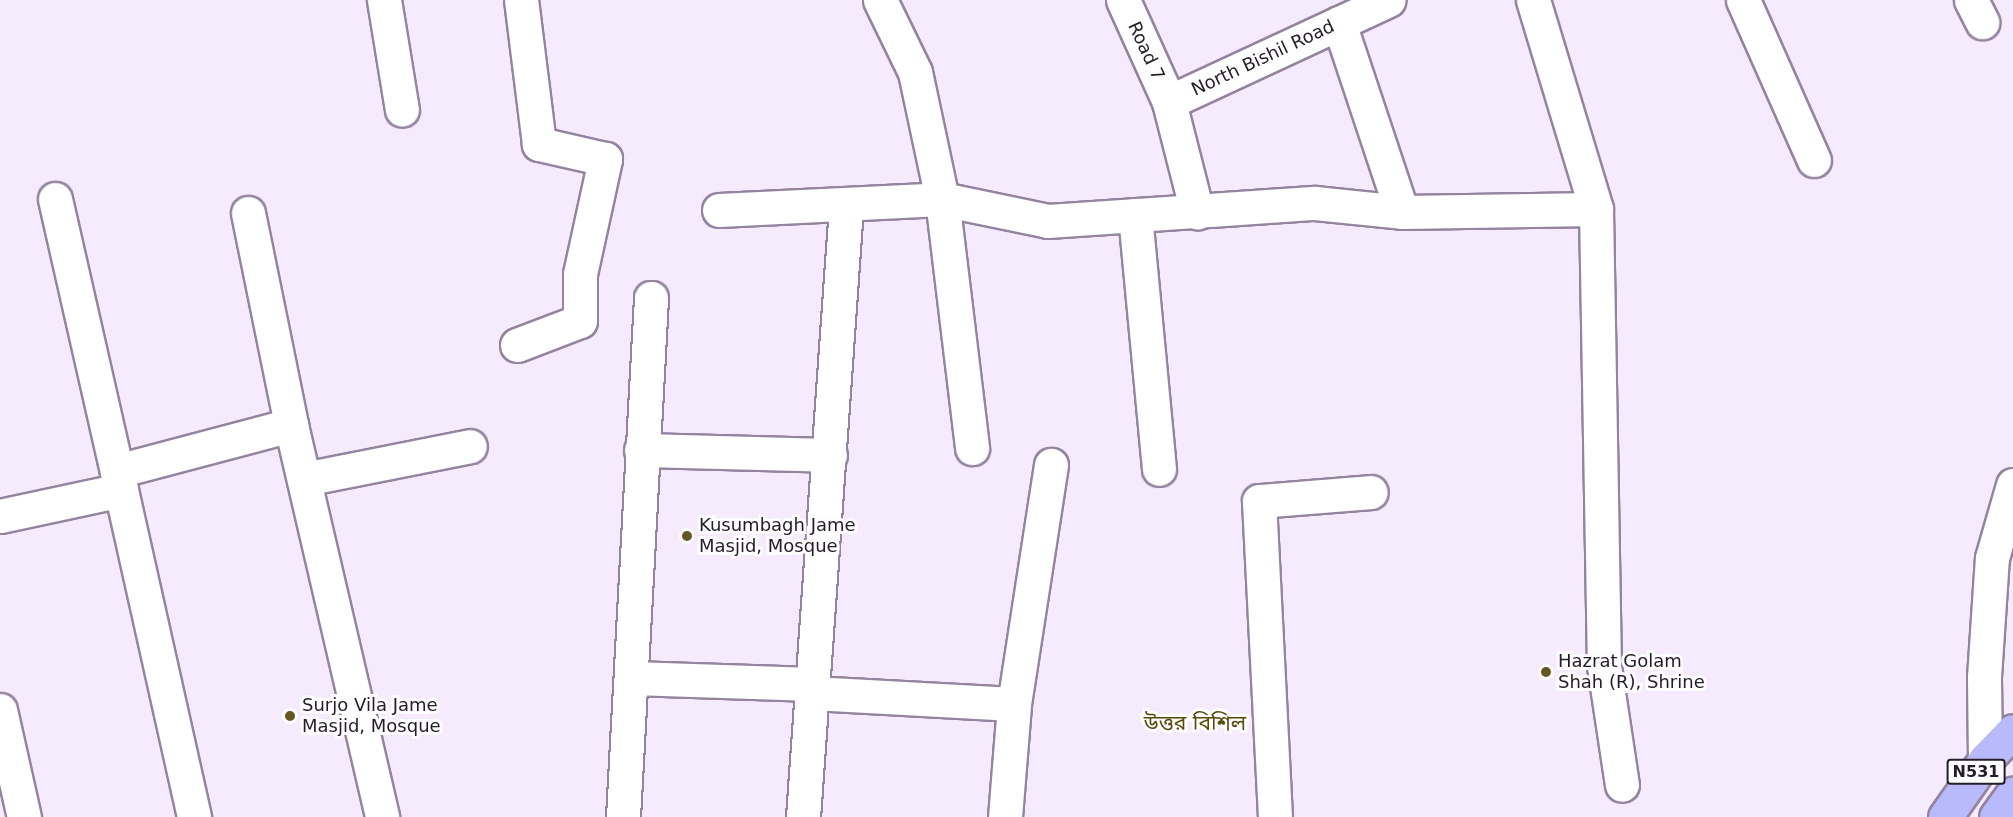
<!DOCTYPE html>
<html>
<head>
<meta charset="utf-8">
<style>
	body { margin:0 }
	#map { position:relative; width:2013px; height:817px; overflow:hidden; background:#f6ebfd; font-family:"DejaVu Sans","Noto Sans Bengali",sans-serif }
	div>[style] { position:absolute }
	.roads { filter:drop-shadow(2px 0 #94849f) drop-shadow(-2px 0 #94849f) drop-shadow(0 2px #94849f) drop-shadow(0 -2px #94849f) }
	.minor>* { height:33px; margin:-16.5px; padding:0 16.5px; transform-origin:16.5px; border-radius:16.5px; background:#fff }
	.highway>* { height:33px; margin:-16.5px; padding:0 16.5px; transform-origin:16.5px; border-radius:16.5px; background:#b8bafc }
	.dots>* { width:16px; height:16px; translate:-50% -50%; box-sizing:border-box; border:3px solid #fdfdfd; border-radius:50% }
	span { translate:-50% -50%; white-space:nowrap; text-align:center; line-height:1.15; -webkit-text-stroke:6px #fdfdfd; paint-order:stroke }
	.shield-label span { padding:2px 4px; background:#fdfdfd; border:2px solid; border-radius:4px; -webkit-text-stroke-width:0 }
	.shield-label { font-size:16px; color:#241d28; font-weight:700 }
	.street-label { font-size:18px; color:#241d28 }
	.poi-label { font-size:18px; color:#241d28 }
	.left { translate:0 -50%; text-align:left }
	.quarter-label { font-size:21px; color:#584a0a }
</style>
</head>
<body>
<div id="map">
	<div class="roads">
		<div class="minor">
			<div style="left:384px;top:0;width:111px;rotate:80.7deg"></div>
			<div style="left:880px;top:0;width:80px;rotate:64.1deg"></div>
			<div style="left:915px;top:72px;width:130px;rotate:78deg"></div>
			<div style="left:942px;top:199px;width:251px;rotate:83.1deg"></div>
			<div style="left:1123px;top:0;width:112px;rotate:65.7deg"></div>
			<div style="left:1169px;top:102px;width:114px;rotate:75.7deg"></div>
			<div style="left:1533px;top:0;width:218px;rotate:73.2deg"></div>
			<div style="left:1596px;top:209px;width:457px;rotate:89deg"></div>
			<div style="left:1604px;top:666px;width:120px;rotate:81.4deg"></div>
			<div style="left:1743px;top:0;width:175px;rotate:66.1deg"></div>
			<div style="left:1971px;top:0;width:25px;rotate:63deg"></div>
			<div style="left:1339px;top:23px;width:199px;rotate:71.6deg"></div>
			<div style="left:1169px;top:102px;width:242px;rotate:-24.9deg"></div>
			<div style="left:55px;top:199px;width:279px;rotate:77.2deg"></div>
			<div style="left:719px;top:210px;width:223px;rotate:-2.8deg"></div>
			<div style="left:942px;top:199px;width:108px;rotate:11.7deg"></div>
			<div style="left:1048px;top:221px;width:268px;rotate:-3.9deg"></div>
			<div style="left:1315px;top:203px;width:87px;rotate:5.9deg"></div>
			<div style="left:1402px;top:212px;width:194px;rotate:-0.9deg"></div>
			<div style="left:248px;top:213px;width:216px;rotate:78.5deg"></div>
			<div style="left:291px;top:425px;width:402px;rotate:76.9deg"></div>
			<div style="left:1135px;top:215px;width:255px;rotate:84.6deg"></div>
			<div style="left:517px;top:345px;width:67px;rotate:-20.9deg"></div>
			<div style="left:580px;top:321px;width:47px;rotate:-90deg"></div>
			<div style="left:580px;top:274px;width:118px;rotate:-77.7deg"></div>
			<div style="left:605px;top:159px;width:68px;rotate:-167.2deg"></div>
			<div style="left:539px;top:144px;width:145px;rotate:-97.1deg"></div>
			<div style="left:641px;top:450px;width:189px;rotate:1.5deg"></div>
			<div style="left:304px;top:479px;width:169px;rotate:-11.2deg"></div>
			<div style="left:121px;top:490px;width:335px;rotate:77.4deg"></div>
			<div style="left:0;top:516px;width:124px;rotate:-12.1deg"></div>
			<div style="left:121px;top:490px;width:19px;rotate:-102deg"></div>
			<div style="left:117px;top:471px;width:180px;rotate:-14.8deg"></div>
			<div style="left:632px;top:678px;width:181px;rotate:1.9deg"></div>
			<div style="left:812px;top:693px;width:202px;rotate:3.1deg"></div>
			<div style="left:1014px;top:704px;width:242px;rotate:-81.2deg"></div>
			<div style="left:0;top:710px;width:110px;rotate:77.4deg"></div>
			<div style="left:1985px;top:760px;width:83px;rotate:-90.7deg"></div>
			<div style="left:1984px;top:677px;width:119px;rotate:-86.2deg"></div>
			<div style="left:1992px;top:558px;width:76px;rotate:-74deg"></div>
			<div style="left:623px;top:817px;width:520px;rotate:-86.91deg"></div>
			<div style="left:803px;top:817px;width:613px;rotate:-85.97deg"></div>
			<div style="left:1005px;top:817px;width:113px;rotate:-85.4deg"></div>
			<div style="left:1275px;top:817px;width:316px;rotate:-92.9deg"></div>
			<div style="left:1259px;top:501px;width:112px;rotate:-4.6deg"></div>
		</div>
		<div class="highway">
			<div style="left:1945px;top:817px;width:70px;rotate:-54.9deg"></div>
			<div style="left:1985px;top:760px;width:40px;rotate:-46deg"></div>
			<div style="left:1996px;top:817px;width:29px;rotate:-54deg"></div>
		</div>
	</div>
	<div class="dots">
		<div style="left:687px;top:536px;background:#645724"></div>
		<div style="left:1546px;top:672px;background:#645724"></div>
		<div style="left:290px;top:716px;background:#645724"></div>
	</div>
	<div class="shield-label">
		<span style="left:1976px;top:772px">N531</span>
	</div>
	<div class="street-label">
		<span style="left:1146px;top:51px;rotate:65deg">Road 7</span>
		<span style="left:1263px;top:58px;rotate:-25deg">North Bishil Road</span>
	</div>
	<div class="poi-label">
		<span class="left" style="left:699px;top:536px">Kusumbagh Jame<br>Masjid, Mosque</span>
		<span class="left" style="left:1558px;top:672px">Hazrat Golam<br>Shah (R), Shrine</span>
		<span class="left" style="left:302px;top:716px">Surjo Vila Jame<br>Masjid, Mosque</span>
	</div>
	<div class="quarter-label">
		<span style="left:1195px;top:723px">উত্তর বিশিল</span>
	</div>
</div>
</body>
</html>
